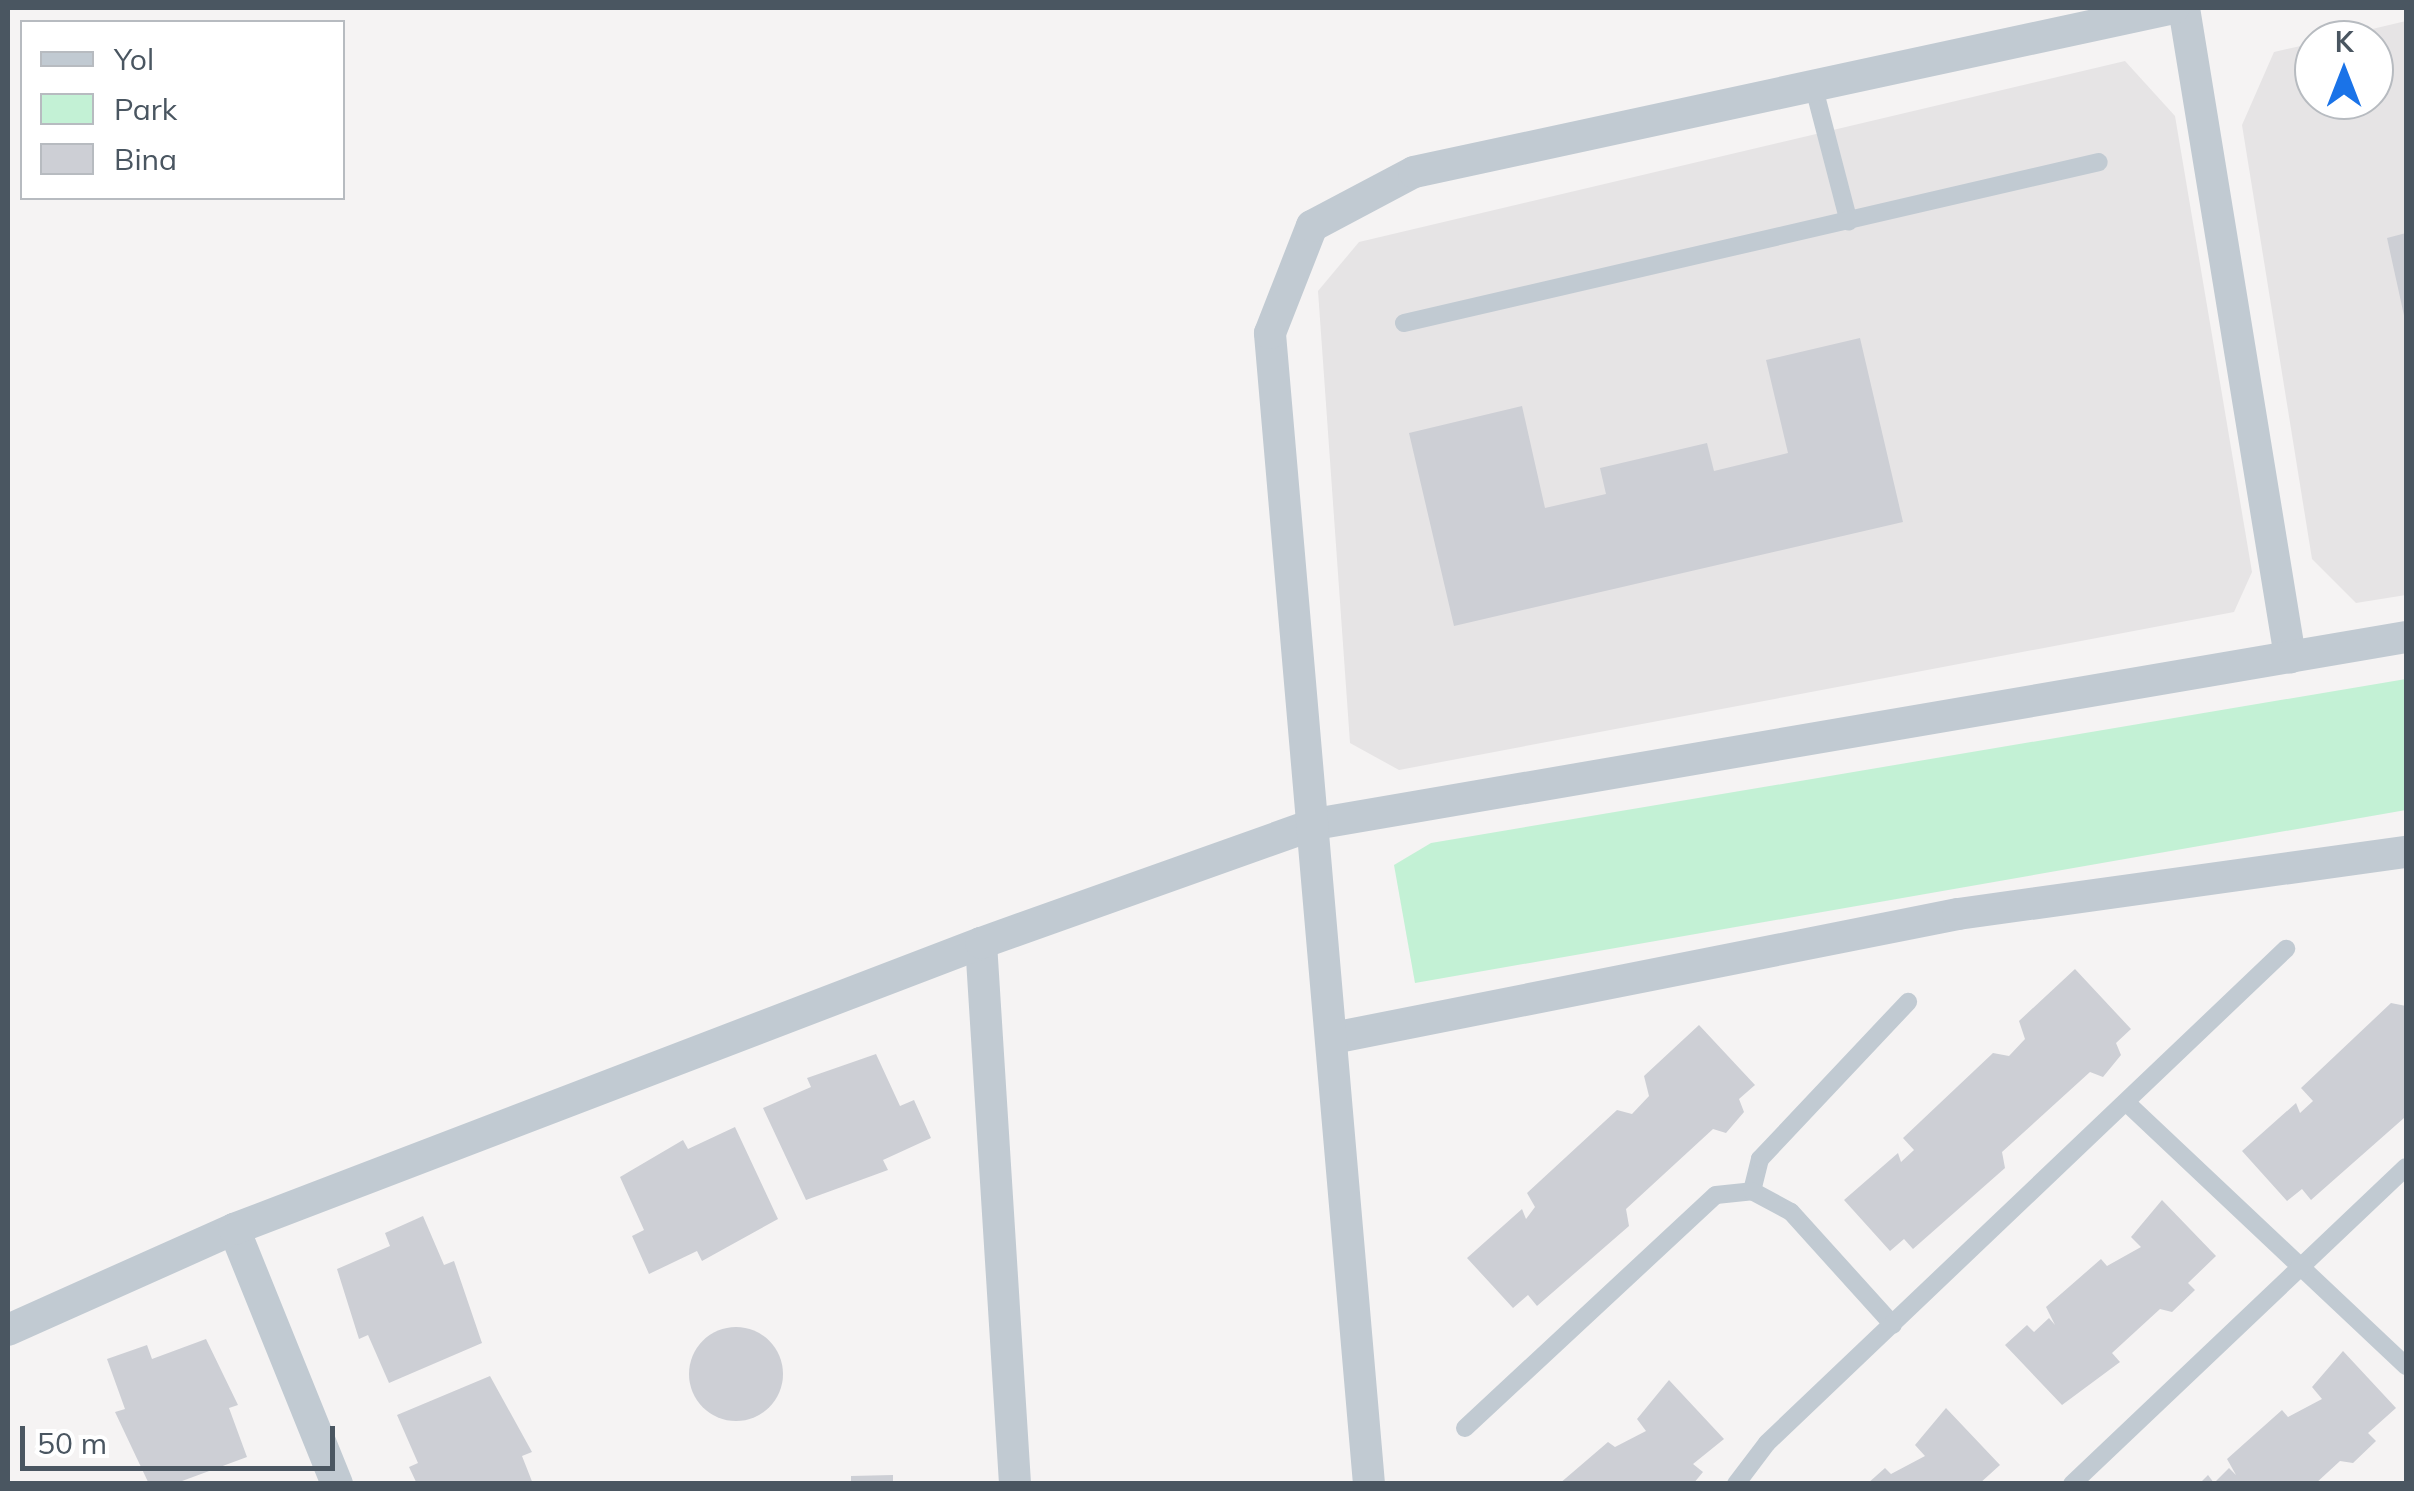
<!DOCTYPE html>
<html>
<head>
<meta charset="utf-8">
<style>
	body { margin:0 }
	#map { position:relative; width:2414px; height:1491px; overflow:hidden; background:#f5f3f3; font-family:Mulish,sans-serif }
	div>[style] { position:absolute }
	.education>* { inset:0; background:#e6e4e5 }
	.green>* { inset:0; background:#c3f1d5 }
	.building>* { inset:0; background:#cdcfd5 }
	.round { border-radius:50% }
	.lane>* { height:18px; margin:-9px; padding:0 9px; transform-origin:9px; border-radius:9px; background:#c1cad2 }
	.street>* { height:32px; margin:-16px; padding:0 16px; transform-origin:16px; border-radius:16px; background:#c1cad2 }
	span { translate:-50% -50%; white-space:nowrap; text-align:center; line-height:1.15; -webkit-text-stroke:8px #fff; paint-order:stroke }
	.frame { position:absolute; inset:0; border:10px solid #4a5661; pointer-events:none }
	.legend { position:absolute; left:20px; top:20px; width:325px; height:180px; box-sizing:border-box; background:#fff; border:2px solid #b7bbc0; margin:0; padding:12px 18px; list-style:none; font-size:30px; color:#4a5661 }
	.legend li { display:flex; align-items:center; gap:20px; height:50px }
	.legend b { width:50px; border:2px solid #b7bbc0 }
	.north { position:absolute; left:2294px; top:20px; width:100px; height:100px; box-sizing:border-box; background:#fff; border:2px solid #b7bbc0; border-radius:50%; rotate:0deg; font-size:28px; font-weight:700; line-height:40px; text-align:center; color:#4a5661 }
	.north::after { content:''; display:block; margin:auto; width:35px; height:45px; background:#1a73e8; clip-path:polygon(50% 0,100% 100%,50% 72%,0 100%) }
	.scale { position:absolute; left:20px; top:1426px; width:315px; height:45px; box-sizing:border-box; border:5px solid #4a5661; border-top:0; padding-left:12px; font-size:30px; line-height:35px; white-space:nowrap; color:#4a5661; -webkit-text-stroke:8px #fff; paint-order:stroke }
</style>
</head>
<body>
<div id="map">
	<div class="education">
		<div style="clip-path:polygon(2406px 21px,2406px 595px,2356px 603px,2312px 559px,2242px 125px,2274px 52px,2314px 43px,2314px 100px,2374px 100px,2374px 40px,2326px 40px)"></div>
		<div style="clip-path:polygon(2125px 61px,2175px 116px,2252px 572px,2234px 612px,1399px 770px,1350px 743px,1318px 291px,1359px 242px)"></div>
	</div>
	<div class="green">
		<div style="clip-path:polygon(2406px 679px,2406px 810px,1415px 983px,1394px 865px,1431px 843px)"></div>
	</div>
	<div class="building">
		<div style="clip-path:polygon(2406px 233px,2406px 320px,2405px 320px,2387px 238px)"></div>
		<div style="clip-path:polygon(1860px 338px,1903px 522px,1454px 626px,1409px 433px,1522px 406px,1545px 508px,1606px 494px,1600px 468px,1707px 443px,1714px 471px,1788px 453px,1766px 360px)"></div>
		<div style="clip-path:polygon(2075px 969px,2131px 1029px,2116px 1043px,2121px 1055px,2103px 1077px,2090px 1072px,2002px 1152px,2005px 1168px,1913px 1249px,1904px 1239px,1890px 1251px,1844px 1200px,1898px 1153px,1901px 1162px,1914px 1150px,1903px 1138px,1993px 1053px,2009px 1056px,2025px 1039px,2019px 1021px)"></div>
		<div style="clip-path:polygon(2391px 1003px,2406px 1006px,2404px 1118px,2311px 1200px,2302px 1189px,2287px 1201px,2242px 1151px,2296px 1103px,2300px 1113px,2313px 1101px,2301px 1088px)"></div>
		<div style="clip-path:polygon(1699px 1025px,1755px 1085px,1739px 1099px,1744px 1112px,1726px 1133px,1713px 1129px,1626px 1209px,1629px 1226px,1537px 1306px,1528px 1295px,1513px 1308px,1467px 1258px,1522px 1209px,1526px 1219px,1535px 1207px,1527px 1193px,1617px 1110px,1632px 1114px,1649px 1096px,1644px 1076px)"></div>
		<div style="clip-path:polygon(876px 1054px,900px 1106px,914px 1100px,931px 1138px,883px 1160px,888px 1170px,806px 1200px,763px 1108px,811px 1087px,807px 1078px)"></div>
		<div style="clip-path:polygon(735px 1127px,778px 1219px,702px 1261px,697px 1251px,649px 1274px,632px 1236px,644px 1230px,620px 1177px,683px 1140px,688px 1149px)"></div>
		<div style="clip-path:polygon(2162px 1200px,2216px 1256px,2188px 1283px,2195px 1290px,2172px 1312px,2160px 1309px,2112px 1353px,2120px 1362px,2062px 1405px,2005px 1345px,2027px 1325px,2034px 1332px,2049px 1318px,2055px 1325px,2046px 1307px,2101px 1259px,2107px 1266px,2141px 1247px,2131px 1237px)"></div>
		<div style="clip-path:polygon(423px 1216px,444px 1265px,454px 1261px,482px 1343px,389px 1383px,368px 1335px,359px 1339px,337px 1269px,390px 1246px,385px 1233px)"></div>
		<div class="round" style="left:689px;top:1327px;width:94px;height:94px"></div>
		<div style="clip-path:polygon(206px 1339px,238px 1405px,229px 1408px,247px 1457px,174px 1484px,149px 1484px,115px 1412px,125px 1409px,107px 1359px,147px 1345px,152px 1359px)"></div>
		<div style="clip-path:polygon(2343px 1351px,2396px 1408px,2368px 1433px,2376px 1441px,2353px 1463px,2340px 1461px,2315px 1484px,2199px 1484px,2208px 1475px,2214px 1483px,2229px 1468px,2236px 1475px,2227px 1459px,2282px 1410px,2288px 1417px,2322px 1399px,2312px 1387px)"></div>
		<div style="clip-path:polygon(490px 1376px,532px 1452px,522px 1456px,533px 1484px,417px 1484px,409px 1467px,418px 1463px,397px 1415px)"></div>
		<div style="clip-path:polygon(1669px 1380px,1724px 1439px,1693px 1464px,1703px 1472px,1693px 1484px,1559px 1484px,1608px 1442px,1615px 1447px,1646px 1431px,1637px 1419px)"></div>
		<div style="clip-path:polygon(1946px 1408px,2000px 1465px,1979px 1484px,1867px 1484px,1885px 1468px,1891px 1474px,1925px 1456px,1915px 1445px)"></div>
		<div style="clip-path:polygon(893px 1475px,893px 1484px,851px 1484px,851px 1476px)"></div>
	</div>
	<div class="lane">
		<div style="left:1814px;top:88px;width:138px;rotate:75.4deg"></div>
		<div style="left:1404px;top:323px;width:713px;rotate:-13.04deg"></div>
		<div style="left:2129px;top:1105px;width:381px;rotate:43.3deg"></div>
		<div style="left:1752px;top:1191px;width:33px;rotate:-76deg"></div>
		<div style="left:1760px;top:1159px;width:216px;rotate:-46.7deg"></div>
		<div style="left:1465px;top:1428px;width:342px;rotate:-42.9deg"></div>
		<div style="left:1716px;top:1195px;width:36px;rotate:-6deg"></div>
		<div style="left:1752px;top:1191px;width:44px;rotate:28.3deg"></div>
		<div style="left:1791px;top:1212px;width:152px;rotate:47.9deg"></div>
		<div style="left:1736px;top:1484px;width:51px;rotate:-52.9deg"></div>
		<div style="left:1767px;top:1443px;width:717px;rotate:-43.59deg"></div>
		<div style="left:2072px;top:1484px;width:460px;rotate:-43.5deg"></div>
	</div>
	<div class="street">
		<div style="left:2184px;top:8px;width:658px;rotate:80.72deg"></div>
		<div style="left:981px;top:943px;width:542px;rotate:86.4deg"></div>
		<div style="left:1333px;top:1038px;width:637px;rotate:-11.22deg"></div>
		<div style="left:1958px;top:914px;width:452px;rotate:-7.9deg"></div>
		<div style="left:234px;top:1229px;width:275px;rotate:68deg"></div>
		<div style="left:8px;top:1330px;width:248px;rotate:-24.1deg"></div>
		<div style="left:234px;top:1229px;width:800px;rotate:-20.95deg"></div>
		<div style="left:981px;top:943px;width:355px;rotate:-19.6deg"></div>
		<div style="left:1315px;top:824px;width:1107px;rotate:-9.73deg"></div>
		<div style="left:1369px;top:1484px;width:1155px;rotate:-94.92deg"></div>
		<div style="left:1270px;top:333px;width:115px;rotate:-68.6deg"></div>
		<div style="left:1312px;top:226px;width:115px;rotate:-27.9deg"></div>
		<div style="left:1414px;top:172px;width:777px;rotate:-12.18deg"></div>
	</div>
	<div class="frame"></div>
	<ul class="legend">
	<li><b style="height:12px;background:#c1cad2"></b>Yol</li>
	<li><b style="height:28px;background:#c3f1d5"></b>Park</li>
	<li><b style="height:28px;background:#cdcfd5"></b>Bina</li>
	</ul>
	<div class="north">K</div>
	<div class="scale">50 m</div>
</div>
</body>
</html>
